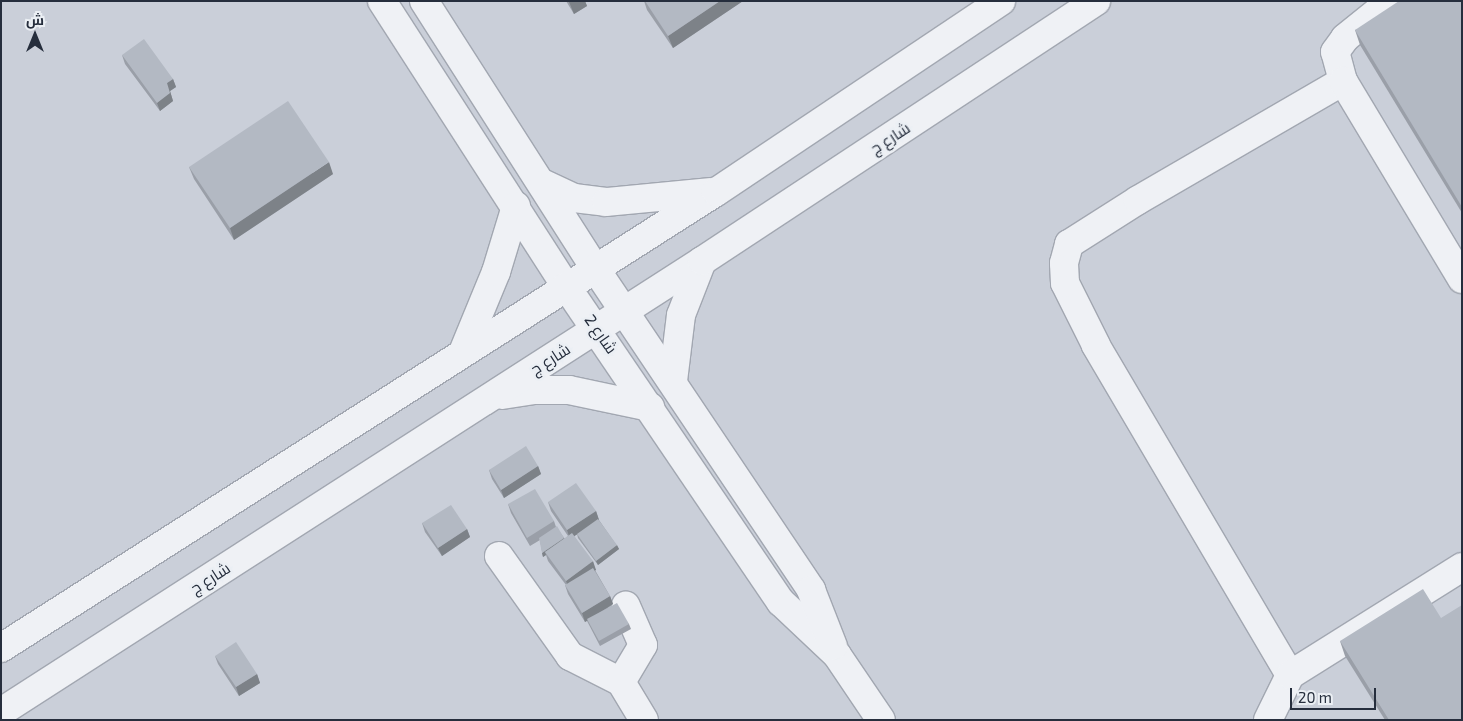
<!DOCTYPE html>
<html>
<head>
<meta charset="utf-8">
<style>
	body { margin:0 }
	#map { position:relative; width:1463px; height:721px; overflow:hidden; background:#dce0e7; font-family:"Exo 2",Cairo,sans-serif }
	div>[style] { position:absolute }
	.built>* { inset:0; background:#cacfd9 }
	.roads { filter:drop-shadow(1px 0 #a2a7b1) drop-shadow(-1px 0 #a2a7b1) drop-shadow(0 1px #a2a7b1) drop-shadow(0 -1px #a2a7b1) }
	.minor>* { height:28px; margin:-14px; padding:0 14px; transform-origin:14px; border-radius:14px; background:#eff1f5 }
	.wall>* { inset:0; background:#9a9fa8 }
	.shaded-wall>* { inset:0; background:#7d8288 }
	.building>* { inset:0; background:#b3b9c3 }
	span { translate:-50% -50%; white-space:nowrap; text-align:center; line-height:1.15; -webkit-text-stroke:5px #ebeff4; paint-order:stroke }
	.street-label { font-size:16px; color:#262e3d }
	.frame { position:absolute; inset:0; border:2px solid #262e3d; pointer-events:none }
	.north { position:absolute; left:10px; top:10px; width:50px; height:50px; -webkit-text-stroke:4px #ebeff4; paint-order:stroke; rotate:0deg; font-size:14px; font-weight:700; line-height:20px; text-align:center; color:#262e3d }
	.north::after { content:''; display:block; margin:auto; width:18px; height:22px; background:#262e3d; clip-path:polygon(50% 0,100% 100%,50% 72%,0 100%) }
	.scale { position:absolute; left:1290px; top:688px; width:86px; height:22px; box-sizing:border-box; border:2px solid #262e3d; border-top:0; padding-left:6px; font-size:15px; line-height:18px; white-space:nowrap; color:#262e3d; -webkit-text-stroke:4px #ebeff4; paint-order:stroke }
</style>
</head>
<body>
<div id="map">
	<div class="built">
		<div style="clip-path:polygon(1px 1px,1462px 1px,1462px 720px,1px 720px)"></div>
	</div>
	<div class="roads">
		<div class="minor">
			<div style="left:382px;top:1px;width:339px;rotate:57.2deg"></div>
			<div style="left:566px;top:286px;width:382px;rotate:55.8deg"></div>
			<div style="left:781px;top:602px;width:77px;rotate:43.4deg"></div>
			<div style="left:837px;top:655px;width:78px;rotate:55.9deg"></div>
			<div style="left:424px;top:1px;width:317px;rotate:57.4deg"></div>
			<div style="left:595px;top:268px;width:388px;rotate:56.1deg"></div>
			<div style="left:811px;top:590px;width:60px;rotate:68.6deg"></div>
			<div style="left:1343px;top:81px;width:30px;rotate:-105deg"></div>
			<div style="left:1335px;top:52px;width:17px;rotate:-54deg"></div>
			<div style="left:1345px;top:38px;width:59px;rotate:-38.8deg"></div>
			<div style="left:544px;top:184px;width:33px;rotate:25deg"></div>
			<div style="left:574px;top:198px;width:32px;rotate:7deg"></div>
			<div style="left:606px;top:202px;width:105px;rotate:-5.4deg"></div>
			<div style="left:463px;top:352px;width:87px;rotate:-67.6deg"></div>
			<div style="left:496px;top:272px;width:69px;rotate:-73.1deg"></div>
			<div style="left:673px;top:381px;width:66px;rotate:-83.1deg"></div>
			<div style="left:681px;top:315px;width:58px;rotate:-68.7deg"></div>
			<div style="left:502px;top:395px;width:33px;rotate:-9deg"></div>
			<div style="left:535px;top:390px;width:34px"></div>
			<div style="left:569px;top:390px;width:83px;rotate:11.9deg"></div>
			<div style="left:499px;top:556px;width:123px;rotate:54.6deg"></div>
			<div style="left:570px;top:656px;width:57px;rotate:27deg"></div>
			<div style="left:621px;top:682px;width:44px;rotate:58.8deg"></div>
			<div style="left:1px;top:648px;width:848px;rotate:-32.53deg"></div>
			<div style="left:716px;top:192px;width:343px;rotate:-33.8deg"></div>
			<div style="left:1290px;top:675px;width:383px;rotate:-120.5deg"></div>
			<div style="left:1096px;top:345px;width:69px;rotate:-116.6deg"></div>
			<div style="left:1065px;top:283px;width:20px;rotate:-93deg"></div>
			<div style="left:1064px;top:263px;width:20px;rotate:-75deg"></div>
			<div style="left:1069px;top:244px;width:82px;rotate:-32.5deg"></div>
			<div style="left:1138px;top:200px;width:237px;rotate:-30.1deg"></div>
			<div style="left:1343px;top:81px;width:231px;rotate:59deg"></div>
			<div style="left:621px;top:682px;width:43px;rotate:-59.3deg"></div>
			<div style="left:643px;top:645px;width:43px;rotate:-113.6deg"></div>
			<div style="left:1px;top:712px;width:834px;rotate:-32.76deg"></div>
			<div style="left:702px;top:261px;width:472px;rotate:-33.4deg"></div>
			<div style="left:1268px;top:720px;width:50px;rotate:-63.9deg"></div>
			<div style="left:1290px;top:675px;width:203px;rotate:-32.1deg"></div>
		</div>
	</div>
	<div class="wall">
		<div style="clip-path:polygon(566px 1px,585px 1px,587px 6px,574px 14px)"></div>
		<div style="clip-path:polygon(644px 1px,743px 1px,673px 48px,647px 10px)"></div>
		<div style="clip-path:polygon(1462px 1px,1462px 213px,1360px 45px,1355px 30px)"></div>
		<div style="clip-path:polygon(122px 55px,173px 79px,176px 87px,170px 91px,173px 101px,160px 111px,125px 64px)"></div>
		<div style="clip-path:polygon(189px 167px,333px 174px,234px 240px,194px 179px)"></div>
		<div style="clip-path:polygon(538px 466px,541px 474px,504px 498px,492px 479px,489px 470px)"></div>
		<div style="clip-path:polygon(548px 502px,596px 511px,599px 520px,619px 549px,598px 565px,578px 538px,577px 534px,574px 536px,596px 570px,595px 570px,610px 596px,613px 604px,608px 608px,629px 624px,631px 629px,600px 646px,587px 621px,585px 622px,568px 594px,565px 585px,566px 585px,548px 561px,546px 555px,543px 557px,540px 540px,530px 546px,511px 513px,508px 504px,554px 521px,556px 527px,565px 539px,568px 536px,551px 511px)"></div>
		<div style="clip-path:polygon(422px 523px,467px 529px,470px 537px,442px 556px,425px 532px)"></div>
		<div style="clip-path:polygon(1340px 641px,1462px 720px,1385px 720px,1345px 656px)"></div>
		<div style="clip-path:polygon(215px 656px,257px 674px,260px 683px,239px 696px,218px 664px)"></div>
	</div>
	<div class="shaded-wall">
		<div style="clip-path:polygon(570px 1px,585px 1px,587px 6px,574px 14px,569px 2px)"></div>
		<div style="clip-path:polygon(720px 1px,743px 1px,673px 48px,668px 36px)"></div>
		<div style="clip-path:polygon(173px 79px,176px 87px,170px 91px,173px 101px,160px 111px,157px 103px,167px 83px)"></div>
		<div style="clip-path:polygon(329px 162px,333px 174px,234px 240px,230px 228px)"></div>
		<div style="clip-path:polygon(538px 466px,541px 474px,504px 498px,501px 490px)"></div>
		<div style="clip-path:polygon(596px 511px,599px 520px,570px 539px,567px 530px)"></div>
		<div style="clip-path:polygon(467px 529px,470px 537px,442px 556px,438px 548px)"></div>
		<div style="clip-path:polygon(564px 538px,566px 542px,545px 552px,546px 555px,543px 557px,542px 553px)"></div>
		<div style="clip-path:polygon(617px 545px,619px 549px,598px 565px,596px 561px)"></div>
		<div style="clip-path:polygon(593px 561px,596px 570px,569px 589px,566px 581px)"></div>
		<div style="clip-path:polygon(610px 596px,613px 604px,585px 622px,582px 613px)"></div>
		<div style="clip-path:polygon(257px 674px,260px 683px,239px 696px,236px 687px)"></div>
	</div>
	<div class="building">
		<div style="clip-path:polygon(645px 1px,720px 1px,668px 36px)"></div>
		<div style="clip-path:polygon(1399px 1px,1462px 1px,1462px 207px,1355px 30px)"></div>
		<div style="clip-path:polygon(144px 39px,173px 79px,167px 83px,170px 93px,157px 103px,122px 55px)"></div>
		<div style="clip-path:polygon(288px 101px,329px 162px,230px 228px,189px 167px)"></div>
		<div style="clip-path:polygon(526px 446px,538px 466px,501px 490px,489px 470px)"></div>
		<div style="clip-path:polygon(576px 483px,596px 511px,567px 530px,548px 502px)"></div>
		<div style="clip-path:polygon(535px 489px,554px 521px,527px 538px,508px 504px)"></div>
		<div style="clip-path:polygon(451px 505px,467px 529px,438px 548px,422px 523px)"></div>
		<div style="clip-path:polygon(598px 519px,617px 545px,596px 561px,577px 534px)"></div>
		<div style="clip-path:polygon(557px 526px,564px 538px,542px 553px,539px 538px)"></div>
		<div style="clip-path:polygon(572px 533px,593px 561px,566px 581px,545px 552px)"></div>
		<div style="clip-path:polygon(593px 568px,610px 596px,582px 613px,565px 585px)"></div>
		<div style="clip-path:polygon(1423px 589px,1441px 618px,1462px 605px,1462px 720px,1389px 720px,1340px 641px)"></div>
		<div style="clip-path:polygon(617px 603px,629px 624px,599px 641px,587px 619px)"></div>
		<div style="clip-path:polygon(236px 642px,257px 674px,236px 687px,215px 656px)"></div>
	</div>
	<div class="street-label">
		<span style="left:890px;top:138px;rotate:-33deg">شارع ج</span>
		<span style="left:601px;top:334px;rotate:55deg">شارع 2</span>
		<span style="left:550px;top:359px;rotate:-33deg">شارع ج</span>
		<span style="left:210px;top:578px;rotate:-33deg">شارع ج</span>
	</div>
	<div class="frame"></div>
	<div class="north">ش</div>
	<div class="scale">20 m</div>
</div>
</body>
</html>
